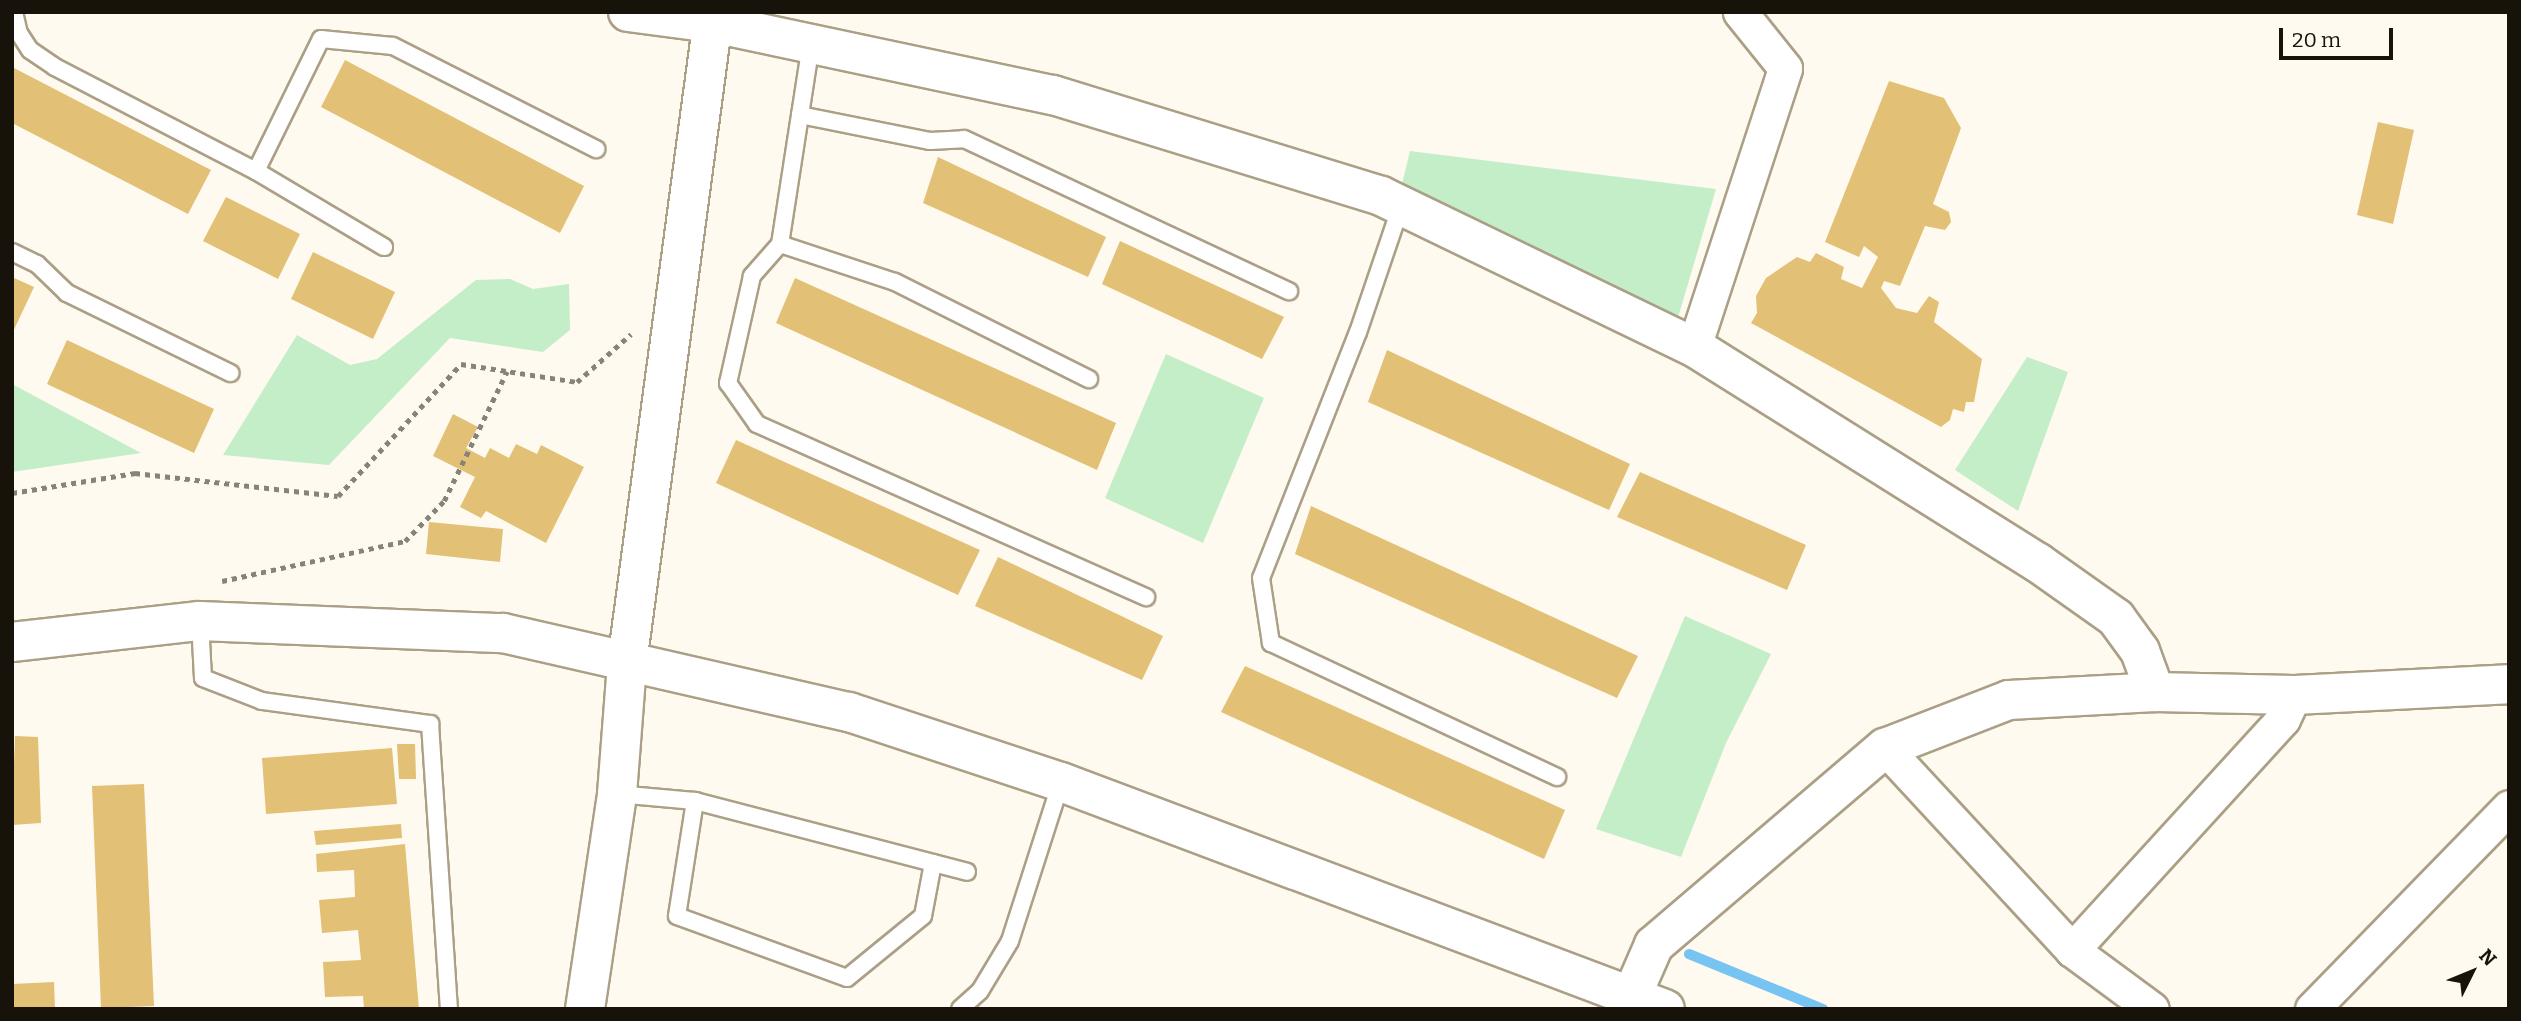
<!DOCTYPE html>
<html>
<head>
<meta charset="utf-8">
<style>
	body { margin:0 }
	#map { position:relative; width:2521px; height:1021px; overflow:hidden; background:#fffaef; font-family:Bitter,serif }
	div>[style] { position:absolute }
	.green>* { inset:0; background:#c3eec8 }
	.stream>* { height:10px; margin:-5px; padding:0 5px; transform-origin:5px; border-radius:5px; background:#77c3f2 }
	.building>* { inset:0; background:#e2c075 }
	.path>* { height:4.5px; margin-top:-2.25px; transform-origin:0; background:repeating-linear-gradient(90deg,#88837a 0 5px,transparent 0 10px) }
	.roads { filter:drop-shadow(2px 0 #ab9f86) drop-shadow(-2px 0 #ab9f86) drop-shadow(0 2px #ab9f86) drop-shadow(0 -2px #ab9f86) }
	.service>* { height:16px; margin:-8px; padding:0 8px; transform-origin:8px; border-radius:8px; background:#fff }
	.minor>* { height:33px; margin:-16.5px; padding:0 16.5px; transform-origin:16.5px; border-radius:16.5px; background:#fff }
	.tertiary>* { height:38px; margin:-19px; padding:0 19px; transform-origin:19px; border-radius:19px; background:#fff }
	span { translate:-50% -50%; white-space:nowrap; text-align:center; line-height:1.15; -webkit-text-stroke:7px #fffaef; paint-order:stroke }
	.frame { position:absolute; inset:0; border:14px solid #17130a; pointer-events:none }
	.north { position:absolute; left:2437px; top:937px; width:70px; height:70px; -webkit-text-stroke:5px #fffaef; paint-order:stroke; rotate:47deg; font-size:19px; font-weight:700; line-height:28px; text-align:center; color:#17130a }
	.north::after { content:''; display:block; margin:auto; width:24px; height:32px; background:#17130a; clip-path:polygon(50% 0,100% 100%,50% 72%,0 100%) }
	.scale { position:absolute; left:2279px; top:28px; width:114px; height:32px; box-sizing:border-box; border:4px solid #17130a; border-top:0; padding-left:9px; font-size:21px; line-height:24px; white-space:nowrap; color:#17130a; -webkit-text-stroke:5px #fffaef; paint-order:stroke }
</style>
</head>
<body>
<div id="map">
	<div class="green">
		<div style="clip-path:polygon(1410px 151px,1716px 189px,1677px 321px,1402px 184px)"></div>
		<div style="clip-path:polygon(510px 279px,533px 289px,569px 284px,570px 330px,543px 352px,450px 338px,329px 465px,223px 455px,297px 335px,350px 365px,377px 359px,476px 280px)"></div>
		<div style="clip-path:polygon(1166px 354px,1264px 398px,1203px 543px,1105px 498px)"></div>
		<div style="clip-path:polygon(2027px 357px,2068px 372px,2018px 511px,1955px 470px)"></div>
		<div style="clip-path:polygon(12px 384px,141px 453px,12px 472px)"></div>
		<div style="clip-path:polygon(1685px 616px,1771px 654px,1726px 743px,1681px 857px,1596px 829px)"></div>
	</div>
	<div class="stream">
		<div style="left:1689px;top:954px;width:145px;rotate:22.3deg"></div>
	</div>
	<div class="building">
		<div style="clip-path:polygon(345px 60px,584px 186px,560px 233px,321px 107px)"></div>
		<div style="clip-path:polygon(12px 67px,211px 170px,188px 214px,12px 123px)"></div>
		<div style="clip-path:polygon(1889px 81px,1944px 98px,1961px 128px,1933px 204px,1949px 212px,1951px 222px,1945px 230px,1925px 226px,1900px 286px,1884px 281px,1881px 288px,1896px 308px,1917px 313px,1929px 296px,1939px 302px,1934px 322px,1982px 359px,1974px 402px,1966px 402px,1964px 412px,1953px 409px,1950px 420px,1941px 427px,1751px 323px,1757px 313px,1756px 296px,1766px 278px,1797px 257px,1810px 262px,1816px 253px,1844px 267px,1841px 279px,1862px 288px,1878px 257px,1864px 246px,1859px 257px,1825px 242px)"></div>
		<div style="clip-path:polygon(2378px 122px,2414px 130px,2393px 224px,2357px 215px)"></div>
		<div style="clip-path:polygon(938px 157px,1106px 237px,1088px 277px,923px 203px)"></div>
		<div style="clip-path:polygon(226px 197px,300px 234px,278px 279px,203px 241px)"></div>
		<div style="clip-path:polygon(1120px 241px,1284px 317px,1262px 359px,1102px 284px)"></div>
		<div style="clip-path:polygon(313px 252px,395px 292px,373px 339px,291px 299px)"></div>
		<div style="clip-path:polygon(12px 277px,34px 287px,12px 334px)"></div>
		<div style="clip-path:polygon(795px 278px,1116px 423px,1097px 470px,776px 323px)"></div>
		<div style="clip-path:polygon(67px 340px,214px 409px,194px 453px,47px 384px)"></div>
		<div style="clip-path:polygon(1387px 350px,1630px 464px,1609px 510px,1368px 402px)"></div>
		<div style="clip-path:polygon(453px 414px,478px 427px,466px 448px,485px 458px,490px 448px,509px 458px,516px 444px,537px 454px,541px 445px,584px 467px,546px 543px,486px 511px,481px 518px,460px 507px,475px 477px,433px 456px)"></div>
		<div style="clip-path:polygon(736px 440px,980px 550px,958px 595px,716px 483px)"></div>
		<div style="clip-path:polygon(1640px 472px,1806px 545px,1787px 590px,1617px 517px)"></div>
		<div style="clip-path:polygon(1311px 506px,1638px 656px,1617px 698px,1295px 554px)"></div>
		<div style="clip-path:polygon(429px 522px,503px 529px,500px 562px,426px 554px)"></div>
		<div style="clip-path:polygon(998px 557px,1163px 636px,1142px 680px,975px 606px)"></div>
		<div style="clip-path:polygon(1245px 666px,1565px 810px,1544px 859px,1221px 712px)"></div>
		<div style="clip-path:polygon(15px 736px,38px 737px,41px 823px,12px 825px)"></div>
		<div style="clip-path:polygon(397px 744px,415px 744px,416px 779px,399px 779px)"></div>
		<div style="clip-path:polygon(392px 748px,397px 804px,266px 814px,262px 758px)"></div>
		<div style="clip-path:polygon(144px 784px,154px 1006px,101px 1008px,92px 786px)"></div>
		<div style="clip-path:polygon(401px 824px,402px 838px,316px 845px,314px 831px)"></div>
		<div style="clip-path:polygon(405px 844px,419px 1009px,364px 1009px,363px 996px,325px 997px,323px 962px,361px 960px,358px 930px,322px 933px,319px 900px,355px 897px,354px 870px,317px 872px,316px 854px)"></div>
		<div style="clip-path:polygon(54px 982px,55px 1009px,12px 1009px,12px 984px)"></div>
	</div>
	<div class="path">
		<div style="left:12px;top:493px;width:125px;rotate:-9.2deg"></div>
		<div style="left:135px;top:473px;width:204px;rotate:6.5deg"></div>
		<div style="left:338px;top:496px;width:180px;rotate:-47deg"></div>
		<div style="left:461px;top:364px;width:117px;rotate:8.8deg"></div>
		<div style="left:577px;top:382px;width:72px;rotate:-41.6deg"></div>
		<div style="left:222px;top:581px;width:187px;rotate:-12.3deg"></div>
		<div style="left:405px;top:541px;width:56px;rotate:-45.7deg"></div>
		<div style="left:444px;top:501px;width:144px;rotate:-64.1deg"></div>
	</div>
	<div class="roads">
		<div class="service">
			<div style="left:14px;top:12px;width:22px;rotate:77deg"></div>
			<div style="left:19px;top:33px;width:20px;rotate:57deg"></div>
			<div style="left:30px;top:50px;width:30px;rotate:34deg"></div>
			<div style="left:55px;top:67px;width:226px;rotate:27.4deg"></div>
			<div style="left:256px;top:171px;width:149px;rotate:30.7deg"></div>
			<div style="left:811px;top:44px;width:72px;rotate:98.8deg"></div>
			<div style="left:800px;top:115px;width:133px;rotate:11.3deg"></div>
			<div style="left:930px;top:141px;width:34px;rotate:-3deg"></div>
			<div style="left:964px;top:139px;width:359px;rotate:25.1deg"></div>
			<div style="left:800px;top:115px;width:131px;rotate:98.8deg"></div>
			<div style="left:780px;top:244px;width:121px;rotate:18.3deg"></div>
			<div style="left:895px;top:282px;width:217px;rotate:26.6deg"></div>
			<div style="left:256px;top:171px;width:147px;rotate:-63.8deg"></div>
			<div style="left:321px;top:39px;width:72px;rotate:5.6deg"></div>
			<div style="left:393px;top:46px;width:228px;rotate:26.9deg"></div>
			<div style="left:1401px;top:206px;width:133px;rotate:108.8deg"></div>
			<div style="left:1358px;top:332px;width:264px;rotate:111.5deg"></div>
			<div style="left:1261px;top:578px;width:66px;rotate:81.3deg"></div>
			<div style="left:1271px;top:643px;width:316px;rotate:25.1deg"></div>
			<div style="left:780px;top:244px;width:43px;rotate:131.2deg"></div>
			<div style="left:752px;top:276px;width:110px;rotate:102.6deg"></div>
			<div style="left:728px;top:383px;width:50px;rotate:54.7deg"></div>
			<div style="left:757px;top:424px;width:426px;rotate:24deg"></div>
			<div style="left:12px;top:252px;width:28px;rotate:26deg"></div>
			<div style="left:37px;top:264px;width:42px;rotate:44deg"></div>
			<div style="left:67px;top:293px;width:182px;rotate:26.1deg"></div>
			<div style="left:200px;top:621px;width:57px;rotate:87deg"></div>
			<div style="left:203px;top:678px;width:63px;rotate:21.3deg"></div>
			<div style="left:262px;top:701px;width:170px;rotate:7.8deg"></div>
			<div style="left:430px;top:724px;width:286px;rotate:86.2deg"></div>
			<div style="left:617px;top:794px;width:78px;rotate:5.1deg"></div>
			<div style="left:695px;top:801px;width:281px;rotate:14.6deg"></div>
			<div style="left:695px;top:801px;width:116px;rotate:98.9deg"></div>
			<div style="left:677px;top:916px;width:181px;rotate:20deg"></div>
			<div style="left:847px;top:978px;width:98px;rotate:-39.2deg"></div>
			<div style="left:923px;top:916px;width:54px;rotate:-79.3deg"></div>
			<div style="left:960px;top:1009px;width:27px;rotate:-42deg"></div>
			<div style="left:980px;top:991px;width:58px;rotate:-59deg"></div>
			<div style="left:1010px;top:941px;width:167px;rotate:-72.2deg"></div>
		</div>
		<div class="minor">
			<div style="left:1694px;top:347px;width:293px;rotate:-71.9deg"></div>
			<div style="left:1785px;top:68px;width:72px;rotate:-128.8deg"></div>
			<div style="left:1885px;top:748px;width:275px;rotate:47.2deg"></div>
			<div style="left:2072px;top:950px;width:99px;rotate:36.4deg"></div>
			<div style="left:2072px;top:950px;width:313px;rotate:-47.6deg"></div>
			<div style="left:2283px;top:719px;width:26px;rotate:-65deg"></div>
			<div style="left:2312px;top:1009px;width:282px;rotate:-45.7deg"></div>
		</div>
		<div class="tertiary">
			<div style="left:628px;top:12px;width:86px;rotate:7.4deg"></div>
			<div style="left:713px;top:23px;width:348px;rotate:12deg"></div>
			<div style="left:1053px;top:95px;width:343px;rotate:17.1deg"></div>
			<div style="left:1381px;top:196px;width:348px;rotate:25.8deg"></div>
			<div style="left:1694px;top:347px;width:405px;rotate:32.1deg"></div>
			<div style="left:2037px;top:562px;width:97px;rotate:35.3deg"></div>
			<div style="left:2116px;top:618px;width:41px;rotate:54deg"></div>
			<div style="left:2140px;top:651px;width:44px;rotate:69.9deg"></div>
			<div style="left:12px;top:642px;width:189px;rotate:-6.4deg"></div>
			<div style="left:200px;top:621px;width:303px;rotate:2.3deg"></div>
			<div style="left:503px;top:633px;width:355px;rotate:12.9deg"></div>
			<div style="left:849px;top:712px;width:223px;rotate:18.3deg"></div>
			<div style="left:1061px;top:782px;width:645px;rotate:20.6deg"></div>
			<div style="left:585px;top:1009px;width:217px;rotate:-81.5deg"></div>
			<div style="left:617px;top:794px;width:131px;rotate:-85.6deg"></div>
			<div style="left:627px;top:663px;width:657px;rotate:-82.39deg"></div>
			<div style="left:1626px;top:1009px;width:70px;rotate:-66.4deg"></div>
			<div style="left:1654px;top:945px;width:304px;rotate:-40.5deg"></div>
			<div style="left:1885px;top:748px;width:133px;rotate:-21.2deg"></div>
			<div style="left:2009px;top:700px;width:146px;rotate:-3.1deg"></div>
			<div style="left:2155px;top:692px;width:139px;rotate:1.2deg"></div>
			<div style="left:2294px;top:695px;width:215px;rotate:-2.9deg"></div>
		</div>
	</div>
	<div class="frame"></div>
	<div class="north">N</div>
	<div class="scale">20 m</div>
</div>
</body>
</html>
